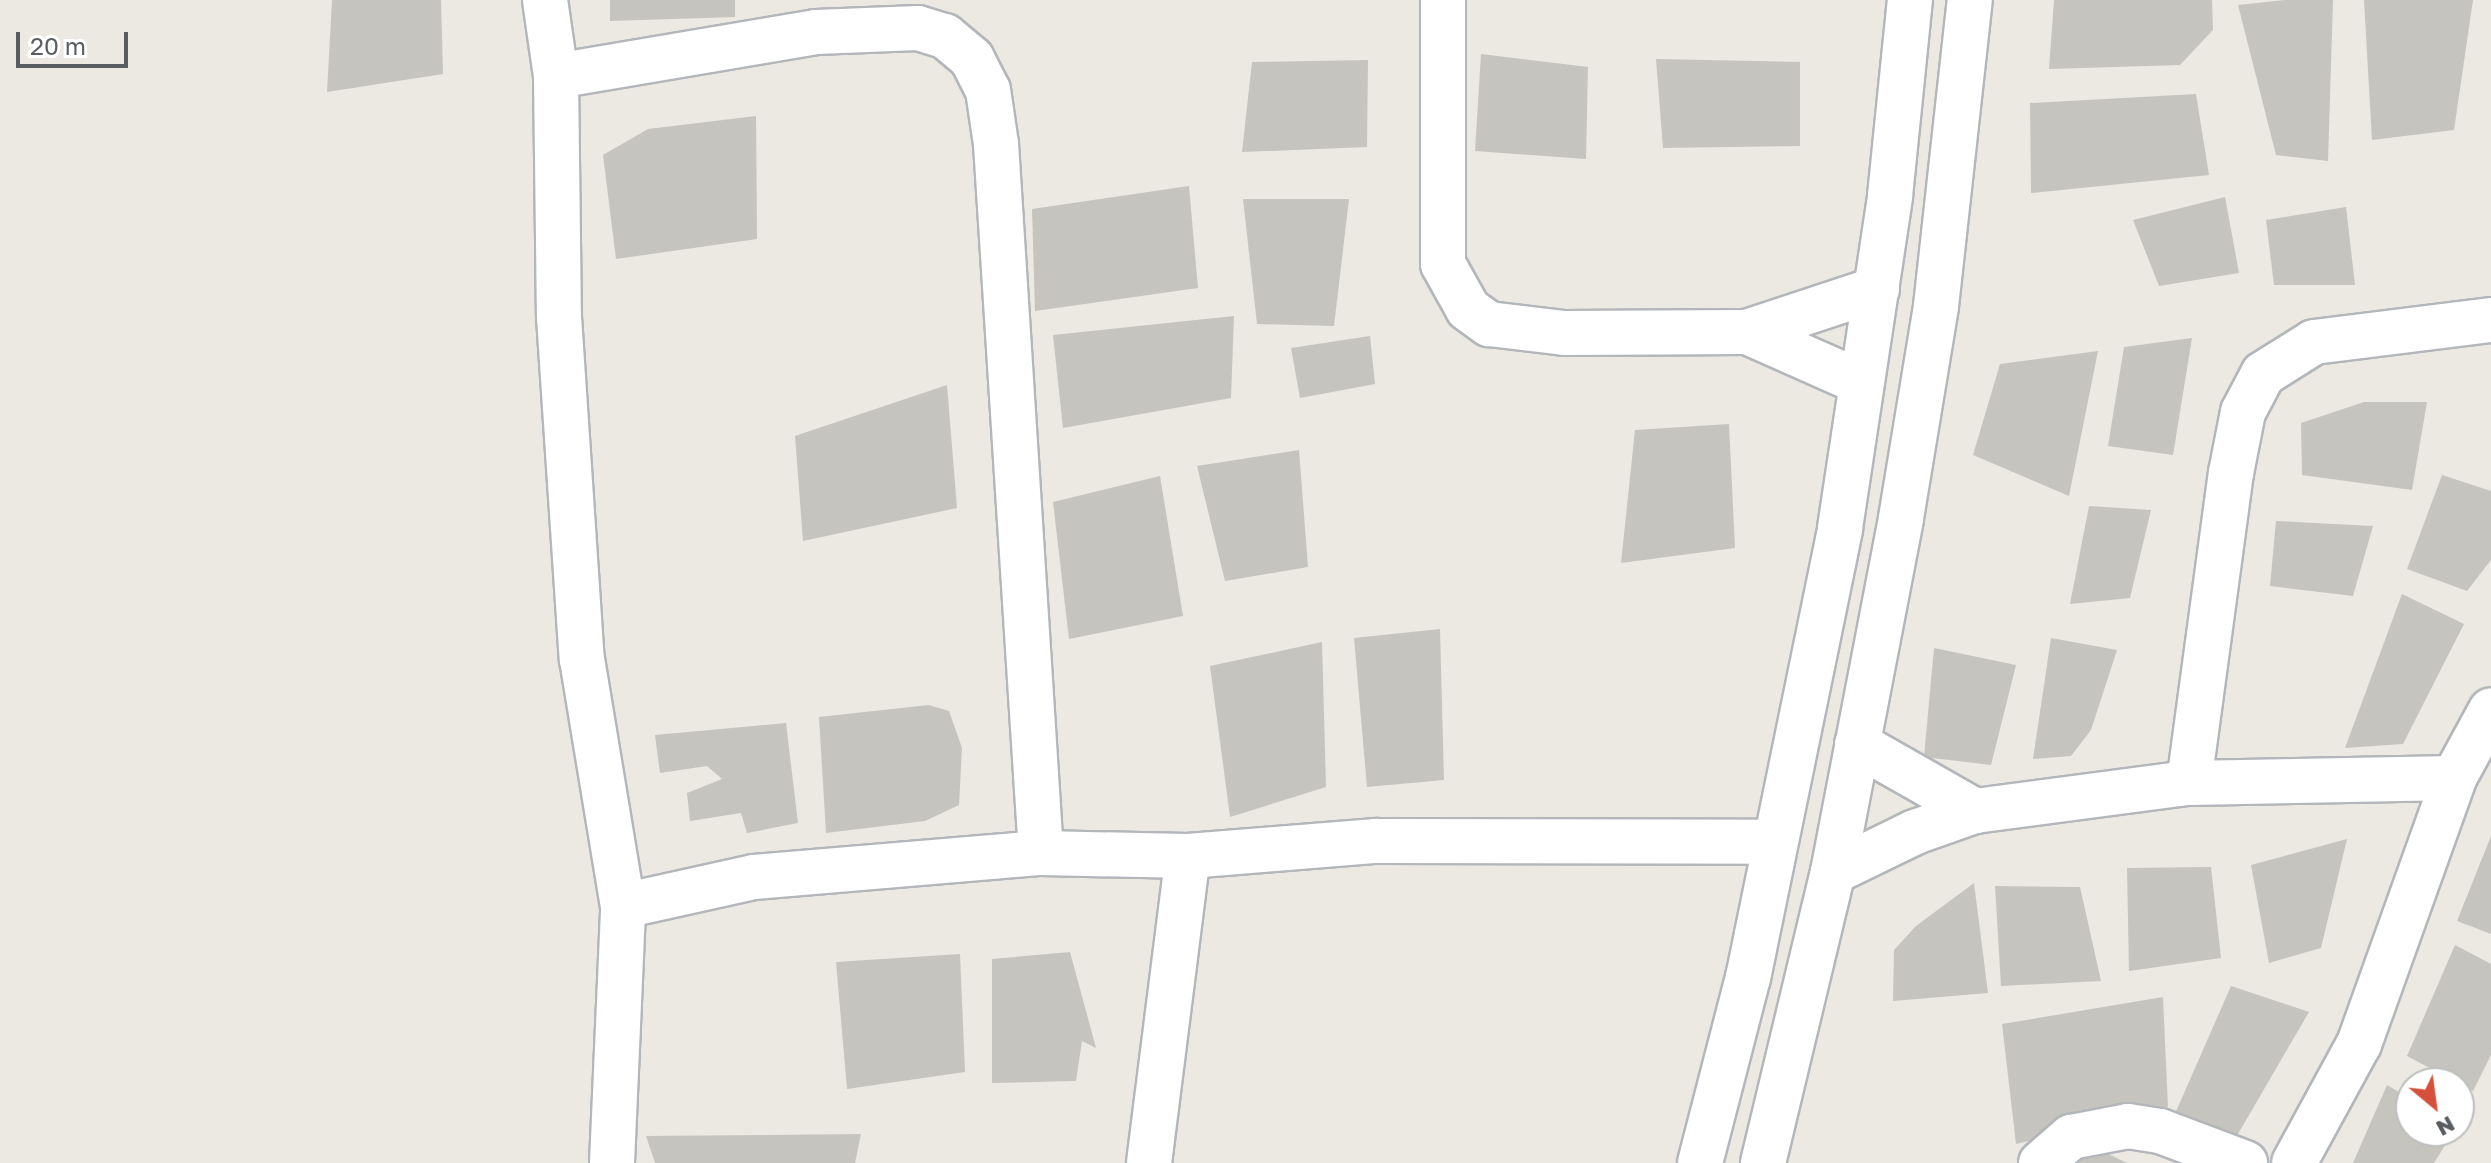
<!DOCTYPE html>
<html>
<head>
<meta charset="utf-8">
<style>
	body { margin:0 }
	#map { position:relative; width:2491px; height:1163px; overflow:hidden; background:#ebe9e1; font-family:"Golos Text",sans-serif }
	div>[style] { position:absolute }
	.building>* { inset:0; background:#c6c4be }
	.roads { filter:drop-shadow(2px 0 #b3b6ba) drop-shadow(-2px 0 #b3b6ba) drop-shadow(0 2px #b3b6ba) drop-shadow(0 -2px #b3b6ba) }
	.minor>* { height:44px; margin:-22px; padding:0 22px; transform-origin:22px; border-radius:22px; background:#fff }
	.secondary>* { height:44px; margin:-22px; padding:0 22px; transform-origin:22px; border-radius:22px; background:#fff }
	span { translate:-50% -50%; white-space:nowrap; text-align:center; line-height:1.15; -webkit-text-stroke:8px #fff; paint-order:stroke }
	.north { position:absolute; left:2395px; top:1067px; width:80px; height:80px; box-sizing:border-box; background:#fff; border:2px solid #bdbebf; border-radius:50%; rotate:151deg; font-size:22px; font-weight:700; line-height:32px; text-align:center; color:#595c60 }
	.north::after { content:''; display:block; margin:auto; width:28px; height:36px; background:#d6513b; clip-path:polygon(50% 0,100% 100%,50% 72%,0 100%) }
	.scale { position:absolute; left:16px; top:32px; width:112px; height:36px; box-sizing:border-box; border:4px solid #595c60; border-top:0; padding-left:10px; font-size:24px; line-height:28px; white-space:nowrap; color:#595c60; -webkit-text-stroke:6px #fff; paint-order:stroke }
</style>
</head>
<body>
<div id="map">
	<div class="building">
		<div style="clip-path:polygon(332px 0,441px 0,443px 74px,327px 92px)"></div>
		<div style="clip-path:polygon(610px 0,735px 0,735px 17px,610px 21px)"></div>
		<div style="clip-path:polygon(2054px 0,2212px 0,2213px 30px,2180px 65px,2049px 69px)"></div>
		<div style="clip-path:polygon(2285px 0,2333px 0,2328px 161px,2276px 155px,2238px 5px)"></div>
		<div style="clip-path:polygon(2364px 0,2473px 0,2454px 130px,2372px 140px)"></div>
		<div style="clip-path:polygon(1481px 54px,1588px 67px,1586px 159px,1475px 151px)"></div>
		<div style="clip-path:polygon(1656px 59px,1800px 62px,1800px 146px,1663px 148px)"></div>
		<div style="clip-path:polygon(1368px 60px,1367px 147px,1242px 152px,1252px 62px)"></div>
		<div style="clip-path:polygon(2196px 94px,2209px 175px,2031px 193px,2030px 103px)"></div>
		<div style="clip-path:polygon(756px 116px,757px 239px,616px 259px,603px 155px,648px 129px)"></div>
		<div style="clip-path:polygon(1189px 186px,1198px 288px,1035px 311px,1032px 209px)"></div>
		<div style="clip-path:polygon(2225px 197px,2239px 273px,2159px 286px,2133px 220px)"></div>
		<div style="clip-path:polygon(1243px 199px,1349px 199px,1334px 326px,1257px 324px)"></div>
		<div style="clip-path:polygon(2346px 207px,2355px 285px,2274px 285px,2266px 220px)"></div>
		<div style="clip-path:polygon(1234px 316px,1231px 398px,1063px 428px,1053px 335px)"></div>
		<div style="clip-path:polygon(1370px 336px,1375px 384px,1300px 398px,1291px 348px)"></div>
		<div style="clip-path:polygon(2192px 338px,2173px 455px,2108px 446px,2124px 347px)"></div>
		<div style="clip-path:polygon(2098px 351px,2069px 496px,1973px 455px,2000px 364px)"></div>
		<div style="clip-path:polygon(947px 385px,957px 508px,803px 541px,795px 436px)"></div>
		<div style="clip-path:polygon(2364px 402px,2427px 402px,2412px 490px,2302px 475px,2301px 423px)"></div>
		<div style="clip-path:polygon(1729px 424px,1735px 548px,1621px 563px,1635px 430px)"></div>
		<div style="clip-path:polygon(1299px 450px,1308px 567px,1225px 581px,1197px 466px)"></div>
		<div style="clip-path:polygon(2442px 475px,2491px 491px,2491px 560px,2467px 591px,2407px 569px)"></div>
		<div style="clip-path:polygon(1160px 476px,1183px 616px,1069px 639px,1053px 502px)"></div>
		<div style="clip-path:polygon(2089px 506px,2151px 510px,2130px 598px,2070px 604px)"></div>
		<div style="clip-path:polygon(2276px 521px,2373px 526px,2353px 596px,2270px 586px)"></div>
		<div style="clip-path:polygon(2402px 594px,2464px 624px,2403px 744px,2345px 748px)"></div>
		<div style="clip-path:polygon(1440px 629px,1444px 780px,1367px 787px,1354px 638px)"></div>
		<div style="clip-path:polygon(2051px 638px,2117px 650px,2091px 730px,2071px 756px,2033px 759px)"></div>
		<div style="clip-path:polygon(1322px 642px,1326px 787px,1230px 817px,1210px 666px)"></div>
		<div style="clip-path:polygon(1934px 648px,2016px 665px,1991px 765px,1924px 757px)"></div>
		<div style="clip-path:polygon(929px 705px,949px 711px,962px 748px,959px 805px,925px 821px,826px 833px,819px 717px)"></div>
		<div style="clip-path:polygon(786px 723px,798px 823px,747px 833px,741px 813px,690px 821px,687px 793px,722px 779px,707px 766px,660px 773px,655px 735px)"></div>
		<div style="clip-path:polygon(2491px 836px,2491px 934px,2457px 921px)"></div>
		<div style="clip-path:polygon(2347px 839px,2321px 948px,2269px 963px,2251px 865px)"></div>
		<div style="clip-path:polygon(2211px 867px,2221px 958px,2129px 971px,2127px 868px)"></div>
		<div style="clip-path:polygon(1974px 883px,1988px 993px,1893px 1001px,1894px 950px,1916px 926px)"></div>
		<div style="clip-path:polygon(1995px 886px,2080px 887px,2101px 981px,2001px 986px)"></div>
		<div style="clip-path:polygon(2455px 945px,2491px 964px,2491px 1055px,2473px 1091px,2407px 1056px)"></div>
		<div style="clip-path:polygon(1070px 952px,1096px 1048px,1082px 1041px,1076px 1081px,992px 1083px,992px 959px)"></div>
		<div style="clip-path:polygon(960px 954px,965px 1072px,847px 1089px,836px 962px)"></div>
		<div style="clip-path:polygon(2231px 986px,2309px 1012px,2231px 1146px,2174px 1116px)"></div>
		<div style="clip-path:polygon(2163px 997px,2168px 1107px,2016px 1144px,2002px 1024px)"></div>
		<div style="clip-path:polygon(2387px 1085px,2411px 1099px,2411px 1131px,2454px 1131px,2434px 1163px,2353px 1163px)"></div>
		<div style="clip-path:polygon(861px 1134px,855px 1163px,655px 1163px,646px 1136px)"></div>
		<div style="clip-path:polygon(2088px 1144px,2127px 1163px,2079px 1163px)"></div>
	</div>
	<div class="roads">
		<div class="minor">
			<div style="left:545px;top:0;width:77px;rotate:81.8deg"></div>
			<div style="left:556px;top:76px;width:264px;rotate:-9.6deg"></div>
			<div style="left:816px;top:32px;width:102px;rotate:-2.2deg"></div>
			<div style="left:918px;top:28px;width:28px;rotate:17deg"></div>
			<div style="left:945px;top:36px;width:35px;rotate:40deg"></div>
			<div style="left:972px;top:59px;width:35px;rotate:63deg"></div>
			<div style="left:988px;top:90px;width:55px;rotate:81.6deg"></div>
			<div style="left:996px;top:144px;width:710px;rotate:86.37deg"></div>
			<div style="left:1443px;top:0;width:264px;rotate:90deg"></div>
			<div style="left:1443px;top:264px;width:51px;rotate:60.9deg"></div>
			<div style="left:1468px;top:309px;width:26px;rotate:36deg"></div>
			<div style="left:1489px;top:324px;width:76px;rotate:6.8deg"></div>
			<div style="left:1564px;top:333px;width:183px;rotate:-0.3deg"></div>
			<div style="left:1747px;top:332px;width:137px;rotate:-18.3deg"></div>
			<div style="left:556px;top:76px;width:241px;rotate:89.3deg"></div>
			<div style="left:559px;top:317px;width:343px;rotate:86.2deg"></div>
			<div style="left:582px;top:659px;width:250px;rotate:80.6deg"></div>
			<div style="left:1747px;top:332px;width:124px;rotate:23.9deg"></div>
			<div style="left:1857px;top:744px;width:136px;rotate:29.6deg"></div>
			<div style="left:2189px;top:783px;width:313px;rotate:-82.3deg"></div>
			<div style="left:2231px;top:473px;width:62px;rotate:-78.9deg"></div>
			<div style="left:2243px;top:412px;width:43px;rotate:-62.2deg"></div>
			<div style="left:2263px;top:374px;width:60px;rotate:-32.1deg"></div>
			<div style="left:2314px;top:342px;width:178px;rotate:-7.1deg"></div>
			<div style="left:1833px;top:872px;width:91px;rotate:-26deg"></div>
			<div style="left:1915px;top:832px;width:64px;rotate:-19.3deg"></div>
			<div style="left:1975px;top:811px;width:216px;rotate:-7.5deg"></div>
			<div style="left:2189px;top:783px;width:265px;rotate:-1.1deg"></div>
			<div style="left:612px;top:1163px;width:257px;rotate:-87.5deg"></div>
			<div style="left:623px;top:906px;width:134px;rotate:-12.5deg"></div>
			<div style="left:754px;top:877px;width:288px;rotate:-4.8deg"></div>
			<div style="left:1041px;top:853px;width:147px;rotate:1.2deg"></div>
			<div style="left:1188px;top:856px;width:189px;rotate:-4.6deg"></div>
			<div style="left:1376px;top:841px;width:399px;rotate:0.1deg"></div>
			<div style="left:1149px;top:1163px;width:309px;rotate:-82.8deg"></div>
			<div style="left:2041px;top:1163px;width:40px;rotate:-41deg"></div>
			<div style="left:2071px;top:1137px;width:58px;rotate:-10.9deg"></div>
			<div style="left:2128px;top:1126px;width:32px;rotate:9deg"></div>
			<div style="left:2160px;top:1131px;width:91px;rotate:20.6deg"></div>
			<div style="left:2294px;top:1163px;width:136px;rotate:-61.4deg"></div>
			<div style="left:2359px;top:1044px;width:282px;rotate:-70.3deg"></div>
			<div style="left:2454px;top:778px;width:77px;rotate:-61.4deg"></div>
		</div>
		<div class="secondary">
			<div style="left:1700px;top:1163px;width:191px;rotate:-75.5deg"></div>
			<div style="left:1748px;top:978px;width:459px;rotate:-78.4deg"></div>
			<div style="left:1840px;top:528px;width:336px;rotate:-81.4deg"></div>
			<div style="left:1890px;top:196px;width:197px;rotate:-84.2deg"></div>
			<div style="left:1763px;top:1163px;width:299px;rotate:-76.5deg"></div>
			<div style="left:1833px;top:872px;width:360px;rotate:-79.1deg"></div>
			<div style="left:1901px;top:518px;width:215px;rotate:-80.6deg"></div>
			<div style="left:1936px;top:306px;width:308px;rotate:-83.7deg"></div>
		</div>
	</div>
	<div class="north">N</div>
	<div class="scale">20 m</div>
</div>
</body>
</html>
